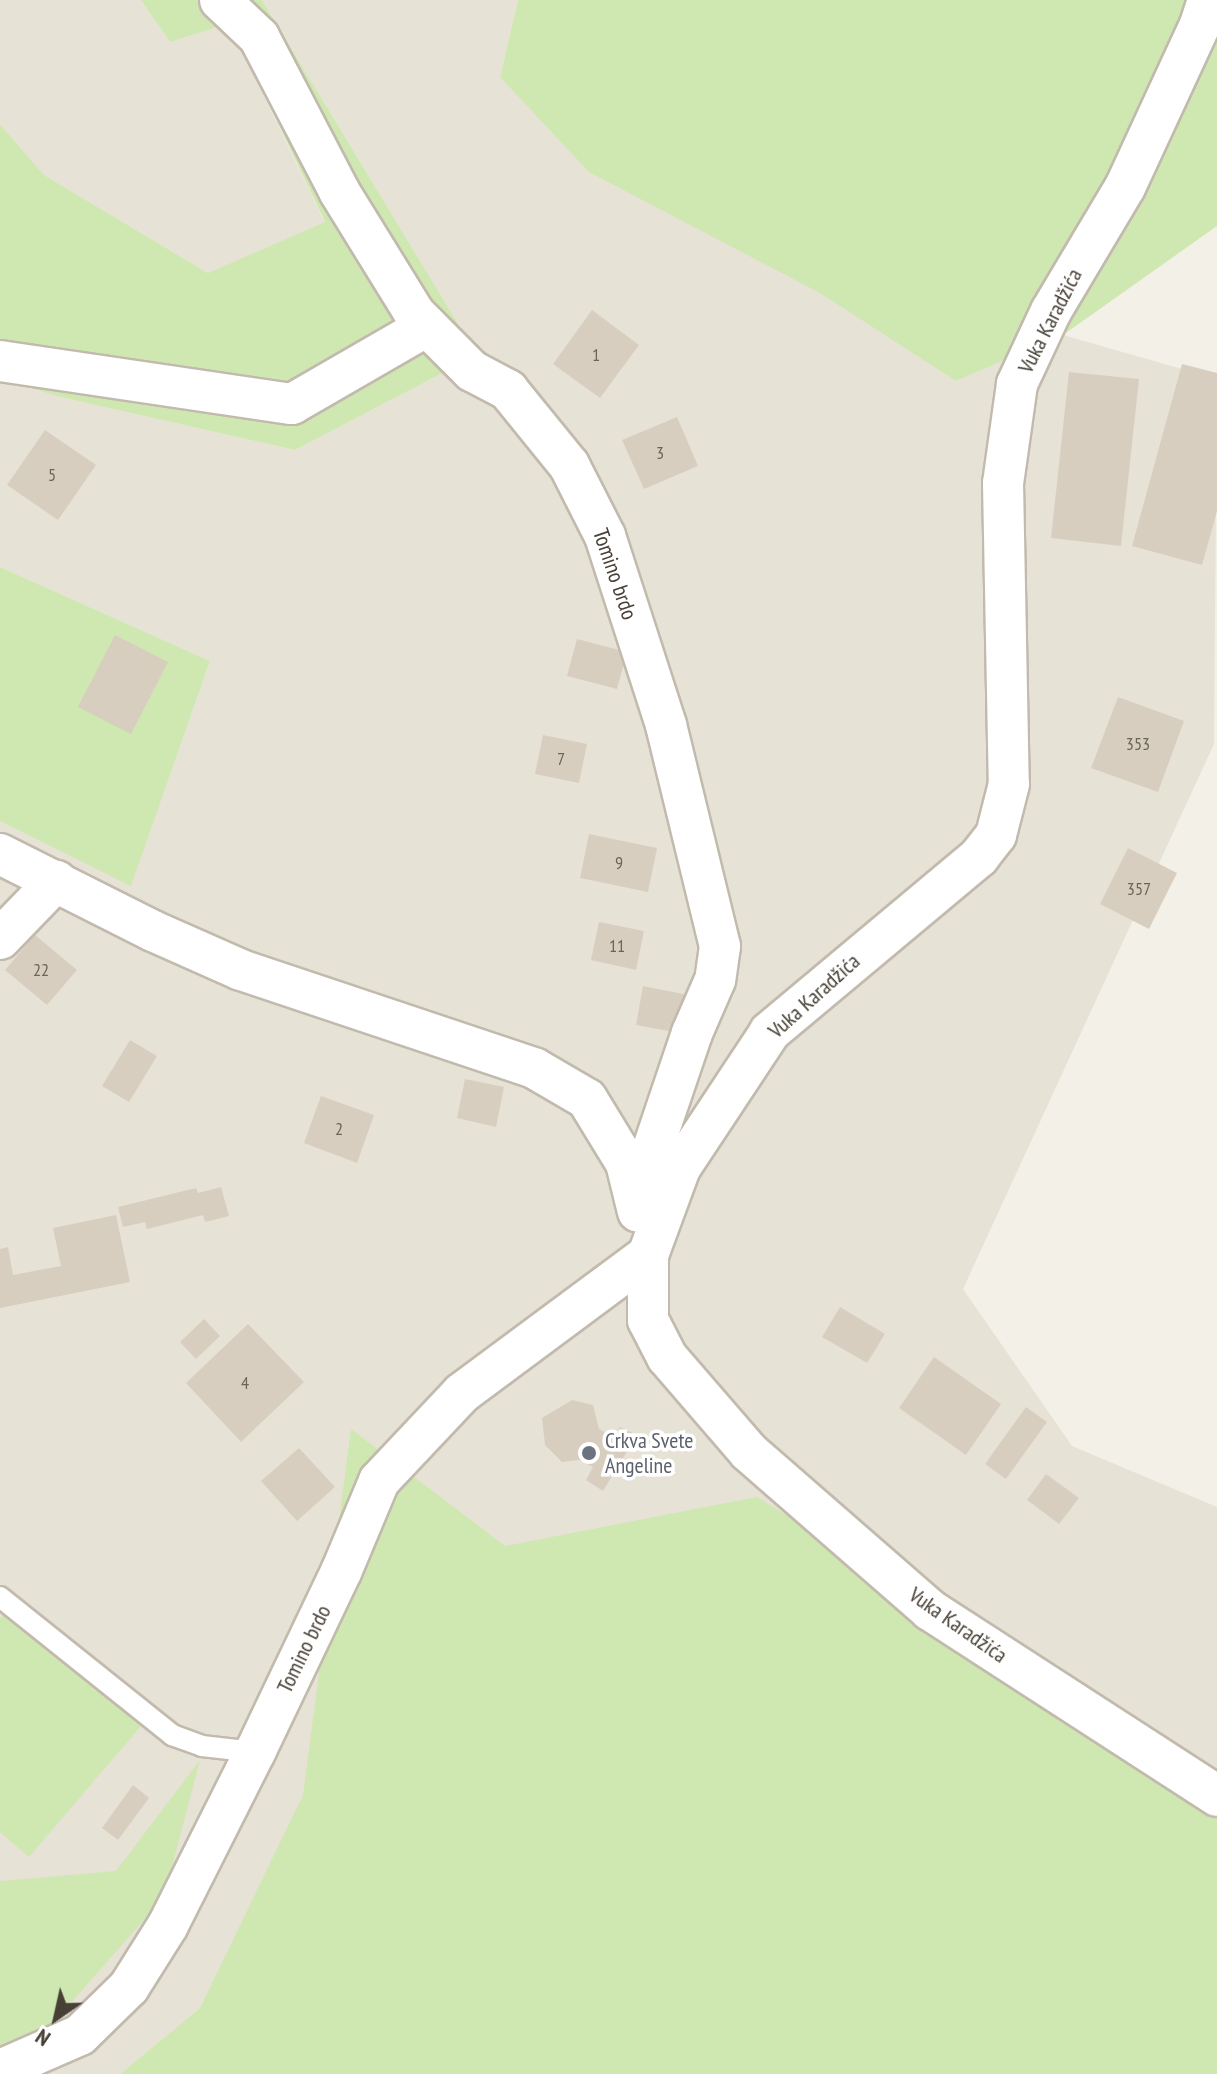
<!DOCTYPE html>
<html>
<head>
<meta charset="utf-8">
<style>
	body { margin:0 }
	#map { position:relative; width:1217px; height:2074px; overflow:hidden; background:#f3f0e8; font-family:"PT Sans Narrow",sans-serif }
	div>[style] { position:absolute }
	.residential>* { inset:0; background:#e7e2d6 }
	.green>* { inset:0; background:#cfe7b1 }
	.building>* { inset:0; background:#d8cec0 }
	.roads { filter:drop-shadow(2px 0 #c2baad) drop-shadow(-2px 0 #c2baad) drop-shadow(0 2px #c2baad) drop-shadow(0 -2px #c2baad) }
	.lane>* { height:20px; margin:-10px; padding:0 10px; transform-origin:10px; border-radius:10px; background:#fff }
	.street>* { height:40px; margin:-20px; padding:0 20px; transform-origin:20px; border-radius:20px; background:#fff }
	.dots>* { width:22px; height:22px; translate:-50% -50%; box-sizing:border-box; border:4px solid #fff; border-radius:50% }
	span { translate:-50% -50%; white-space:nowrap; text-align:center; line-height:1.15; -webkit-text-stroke:7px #fff; paint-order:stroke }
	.number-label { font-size:18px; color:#6b6458 }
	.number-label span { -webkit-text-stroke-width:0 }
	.street-label { font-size:22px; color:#474036 }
	.worship-label { font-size:22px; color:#5b616d }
	.left { translate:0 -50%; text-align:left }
	.north { position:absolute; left:16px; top:1978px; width:80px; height:80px; -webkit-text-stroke:6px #fff; paint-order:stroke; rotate:214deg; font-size:22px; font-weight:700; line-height:32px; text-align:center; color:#474036 }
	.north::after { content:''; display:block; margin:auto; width:28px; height:36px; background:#474036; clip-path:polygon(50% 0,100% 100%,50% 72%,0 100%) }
</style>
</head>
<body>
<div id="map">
	<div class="residential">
		<div style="clip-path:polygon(0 0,141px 0,170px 42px,229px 23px,325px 223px,208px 273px,44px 175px,0 124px)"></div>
		<div style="clip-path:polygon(262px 0,518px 0,500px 77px,956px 381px,1063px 335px,1217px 379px,1214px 744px,963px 1289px,1072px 1446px,1217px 1507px,1217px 1780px,200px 2008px,120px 2074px,0 2074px,0 821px,131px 885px,210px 661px,0 567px,0 379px,60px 397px,295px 450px,477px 355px)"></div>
	</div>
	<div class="green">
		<div style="clip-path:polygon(141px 0,262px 0,477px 355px,295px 450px,60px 397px,0 379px,0 124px,44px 175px,208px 273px,325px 222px,230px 23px,170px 42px)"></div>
		<div style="clip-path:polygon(518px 0,1217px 0,1217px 226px,1063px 335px,956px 381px,820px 293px,589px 172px,500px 77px)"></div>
		<div style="clip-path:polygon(0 567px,210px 661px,131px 886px,0 821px)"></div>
		<div style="clip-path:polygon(351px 1429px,505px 1546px,757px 1497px,1217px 1780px,1217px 2074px,120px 2074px,200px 2008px,303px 1795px)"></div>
		<div style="clip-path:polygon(7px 1611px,141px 1726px,29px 1857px,0 1832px,0 1619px)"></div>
		<div style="clip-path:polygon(200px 1760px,164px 1897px,32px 2047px,0 2060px,0 1881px,116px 1871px)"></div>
	</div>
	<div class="building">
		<div style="clip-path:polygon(592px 310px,639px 345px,600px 398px,553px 364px)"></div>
		<div style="clip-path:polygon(1182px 364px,1217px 373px,1217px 511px,1202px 565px,1132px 546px)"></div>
		<div style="clip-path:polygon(1069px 372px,1139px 379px,1121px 546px,1051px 538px)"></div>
		<div style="clip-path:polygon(677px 417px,698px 466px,644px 489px,622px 440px)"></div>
		<div style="clip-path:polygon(45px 430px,96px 465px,58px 520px,7px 485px)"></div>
		<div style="clip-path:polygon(115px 635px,168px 662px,131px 734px,78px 707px)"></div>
		<div style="clip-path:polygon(577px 639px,627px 652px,617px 689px,567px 676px)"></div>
		<div style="clip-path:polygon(1118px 697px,1184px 721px,1158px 792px,1091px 768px)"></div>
		<div style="clip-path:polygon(543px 735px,587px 744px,579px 783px,535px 774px)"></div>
		<div style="clip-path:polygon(589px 834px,657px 848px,648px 892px,580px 878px)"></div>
		<div style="clip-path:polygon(1128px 848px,1177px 873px,1149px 929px,1100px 904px)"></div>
		<div style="clip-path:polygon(599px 922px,644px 931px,636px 970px,591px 960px)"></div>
		<div style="clip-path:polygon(35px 935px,77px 970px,47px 1005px,5px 970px)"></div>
		<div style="clip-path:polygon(643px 986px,688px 995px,680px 1033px,636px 1025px)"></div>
		<div style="clip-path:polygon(130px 1040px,157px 1056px,129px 1102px,102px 1086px)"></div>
		<div style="clip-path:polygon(465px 1079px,504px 1087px,496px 1127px,457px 1118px)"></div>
		<div style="clip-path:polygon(321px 1096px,374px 1115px,357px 1163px,304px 1143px)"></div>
		<div style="clip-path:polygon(221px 1187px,229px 1216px,205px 1222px,203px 1215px,147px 1229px,145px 1222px,123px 1227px,118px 1207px,196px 1188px,198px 1193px)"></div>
		<div style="clip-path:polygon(116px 1215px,130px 1282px,0 1308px,0 1249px,8px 1247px,13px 1275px,61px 1266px,53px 1228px)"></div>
		<div style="clip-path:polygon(840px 1307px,885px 1334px,867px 1363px,822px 1337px)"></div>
		<div style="clip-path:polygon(204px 1319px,220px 1336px,196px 1359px,180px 1342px)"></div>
		<div style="clip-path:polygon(248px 1324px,304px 1382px,241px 1442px,186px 1383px)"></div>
		<div style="clip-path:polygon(934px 1357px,1001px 1404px,966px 1455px,899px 1408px)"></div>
		<div style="clip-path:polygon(572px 1400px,593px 1405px,599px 1429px,612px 1436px,620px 1427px,637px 1435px,603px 1491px,586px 1480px,593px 1467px,579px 1460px,562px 1462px,545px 1445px,542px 1418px)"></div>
		<div style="clip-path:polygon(1026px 1407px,1047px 1422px,1006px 1479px,985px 1464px)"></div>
		<div style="clip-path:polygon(299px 1448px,335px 1487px,297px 1521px,261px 1481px)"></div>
		<div style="clip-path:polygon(1046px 1474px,1079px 1498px,1059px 1524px,1027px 1500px)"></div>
		<div style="clip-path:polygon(133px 1785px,149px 1798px,118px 1840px,102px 1828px)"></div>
	</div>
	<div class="roads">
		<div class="lane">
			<div style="left:0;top:1597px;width:221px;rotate:38.7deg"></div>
			<div style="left:172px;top:1735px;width:32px;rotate:20deg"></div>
			<div style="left:202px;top:1746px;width:53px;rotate:6.5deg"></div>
		</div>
		<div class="street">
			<div style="left:220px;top:0;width:54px;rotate:43.5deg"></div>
			<div style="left:259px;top:37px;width:174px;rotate:62.5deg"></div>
			<div style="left:339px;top:191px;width:145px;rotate:58.3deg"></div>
			<div style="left:415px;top:314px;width:81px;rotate:45deg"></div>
			<div style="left:472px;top:371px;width:41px;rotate:27.8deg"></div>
			<div style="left:508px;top:390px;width:97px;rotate:50.9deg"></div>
			<div style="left:569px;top:465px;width:80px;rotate:63.1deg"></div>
			<div style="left:605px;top:536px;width:199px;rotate:72.1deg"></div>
			<div style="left:666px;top:725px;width:228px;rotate:76.3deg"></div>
			<div style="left:720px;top:946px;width:34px;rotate:98deg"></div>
			<div style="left:715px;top:980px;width:58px;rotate:113.5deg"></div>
			<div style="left:692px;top:1033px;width:125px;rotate:108.7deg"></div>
			<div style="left:652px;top:1151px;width:64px;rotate:91.8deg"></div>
			<div style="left:1208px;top:0;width:28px;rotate:108deg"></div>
			<div style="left:1199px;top:27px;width:176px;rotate:114.8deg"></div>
			<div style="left:1125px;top:187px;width:144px;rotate:120.8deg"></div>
			<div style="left:1051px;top:311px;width:81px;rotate:115deg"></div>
			<div style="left:1017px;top:384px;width:100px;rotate:98deg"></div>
			<div style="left:1003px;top:483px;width:301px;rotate:88.9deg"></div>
			<div style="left:1009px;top:784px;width:53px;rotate:104.3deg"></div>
			<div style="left:996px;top:835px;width:28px;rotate:128deg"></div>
			<div style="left:979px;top:857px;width:273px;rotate:140.1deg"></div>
			<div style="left:770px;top:1032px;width:163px;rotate:123.5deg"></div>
			<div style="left:680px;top:1168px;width:93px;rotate:110.2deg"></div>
			<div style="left:648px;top:1255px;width:65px;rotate:90deg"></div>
			<div style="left:648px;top:1320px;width:42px;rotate:62.8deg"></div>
			<div style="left:667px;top:1357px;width:125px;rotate:49.2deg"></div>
			<div style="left:749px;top:1452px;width:240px;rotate:41.1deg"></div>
			<div style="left:930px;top:1610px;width:342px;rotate:32.9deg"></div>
			<div style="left:0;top:361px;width:295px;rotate:8.4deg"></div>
			<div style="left:292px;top:404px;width:156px;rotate:-30deg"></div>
			<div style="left:0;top:854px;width:171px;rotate:26.7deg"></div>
			<div style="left:153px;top:931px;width:96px;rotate:23.9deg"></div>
			<div style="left:241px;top:970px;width:309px;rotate:18.5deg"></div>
			<div style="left:534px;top:1068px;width:61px;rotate:30.3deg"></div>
			<div style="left:587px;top:1099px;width:75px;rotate:58.6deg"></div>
			<div style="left:626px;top:1163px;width:50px;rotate:76.2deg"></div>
			<div style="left:0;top:939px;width:81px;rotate:-46deg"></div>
			<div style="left:0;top:2070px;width:87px;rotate:-23.6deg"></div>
			<div style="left:80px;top:2035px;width:69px;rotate:-44.4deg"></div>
			<div style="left:129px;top:1987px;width:73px;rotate:-57.8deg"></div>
			<div style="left:168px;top:1925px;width:194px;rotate:-63.3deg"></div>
			<div style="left:255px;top:1752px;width:199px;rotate:-64.5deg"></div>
			<div style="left:341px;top:1572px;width:99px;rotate:-67.3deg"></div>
			<div style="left:379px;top:1481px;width:121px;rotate:-46.7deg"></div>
			<div style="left:462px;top:1393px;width:232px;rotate:-36.6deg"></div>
		</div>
	</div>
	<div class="dots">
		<div style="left:589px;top:1453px;background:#6b7280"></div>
	</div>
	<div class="number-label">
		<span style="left:596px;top:355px">1</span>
		<span style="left:660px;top:453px">3</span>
		<span style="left:52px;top:475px">5</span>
		<span style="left:1138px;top:744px">353</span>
		<span style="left:561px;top:759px">7</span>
		<span style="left:619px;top:863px">9</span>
		<span style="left:1139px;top:889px">357</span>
		<span style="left:617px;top:946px">11</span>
		<span style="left:41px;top:970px">22</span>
		<span style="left:339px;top:1129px">2</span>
		<span style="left:245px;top:1383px">4</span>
	</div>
	<div class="street-label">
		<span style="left:1050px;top:321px;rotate:-63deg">Vuka Karadžića</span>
		<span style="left:615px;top:574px;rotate:71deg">Tomino brdo</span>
		<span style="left:814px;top:996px;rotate:-42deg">Vuka Karadžića</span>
		<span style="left:958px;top:1625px;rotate:35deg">Vuka Karadžića</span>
		<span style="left:304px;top:1649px;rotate:-64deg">Tomino brdo</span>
	</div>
	<div class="worship-label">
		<span class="left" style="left:605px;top:1453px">Crkva Svete<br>Angeline</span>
	</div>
	<div class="north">N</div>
</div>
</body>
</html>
